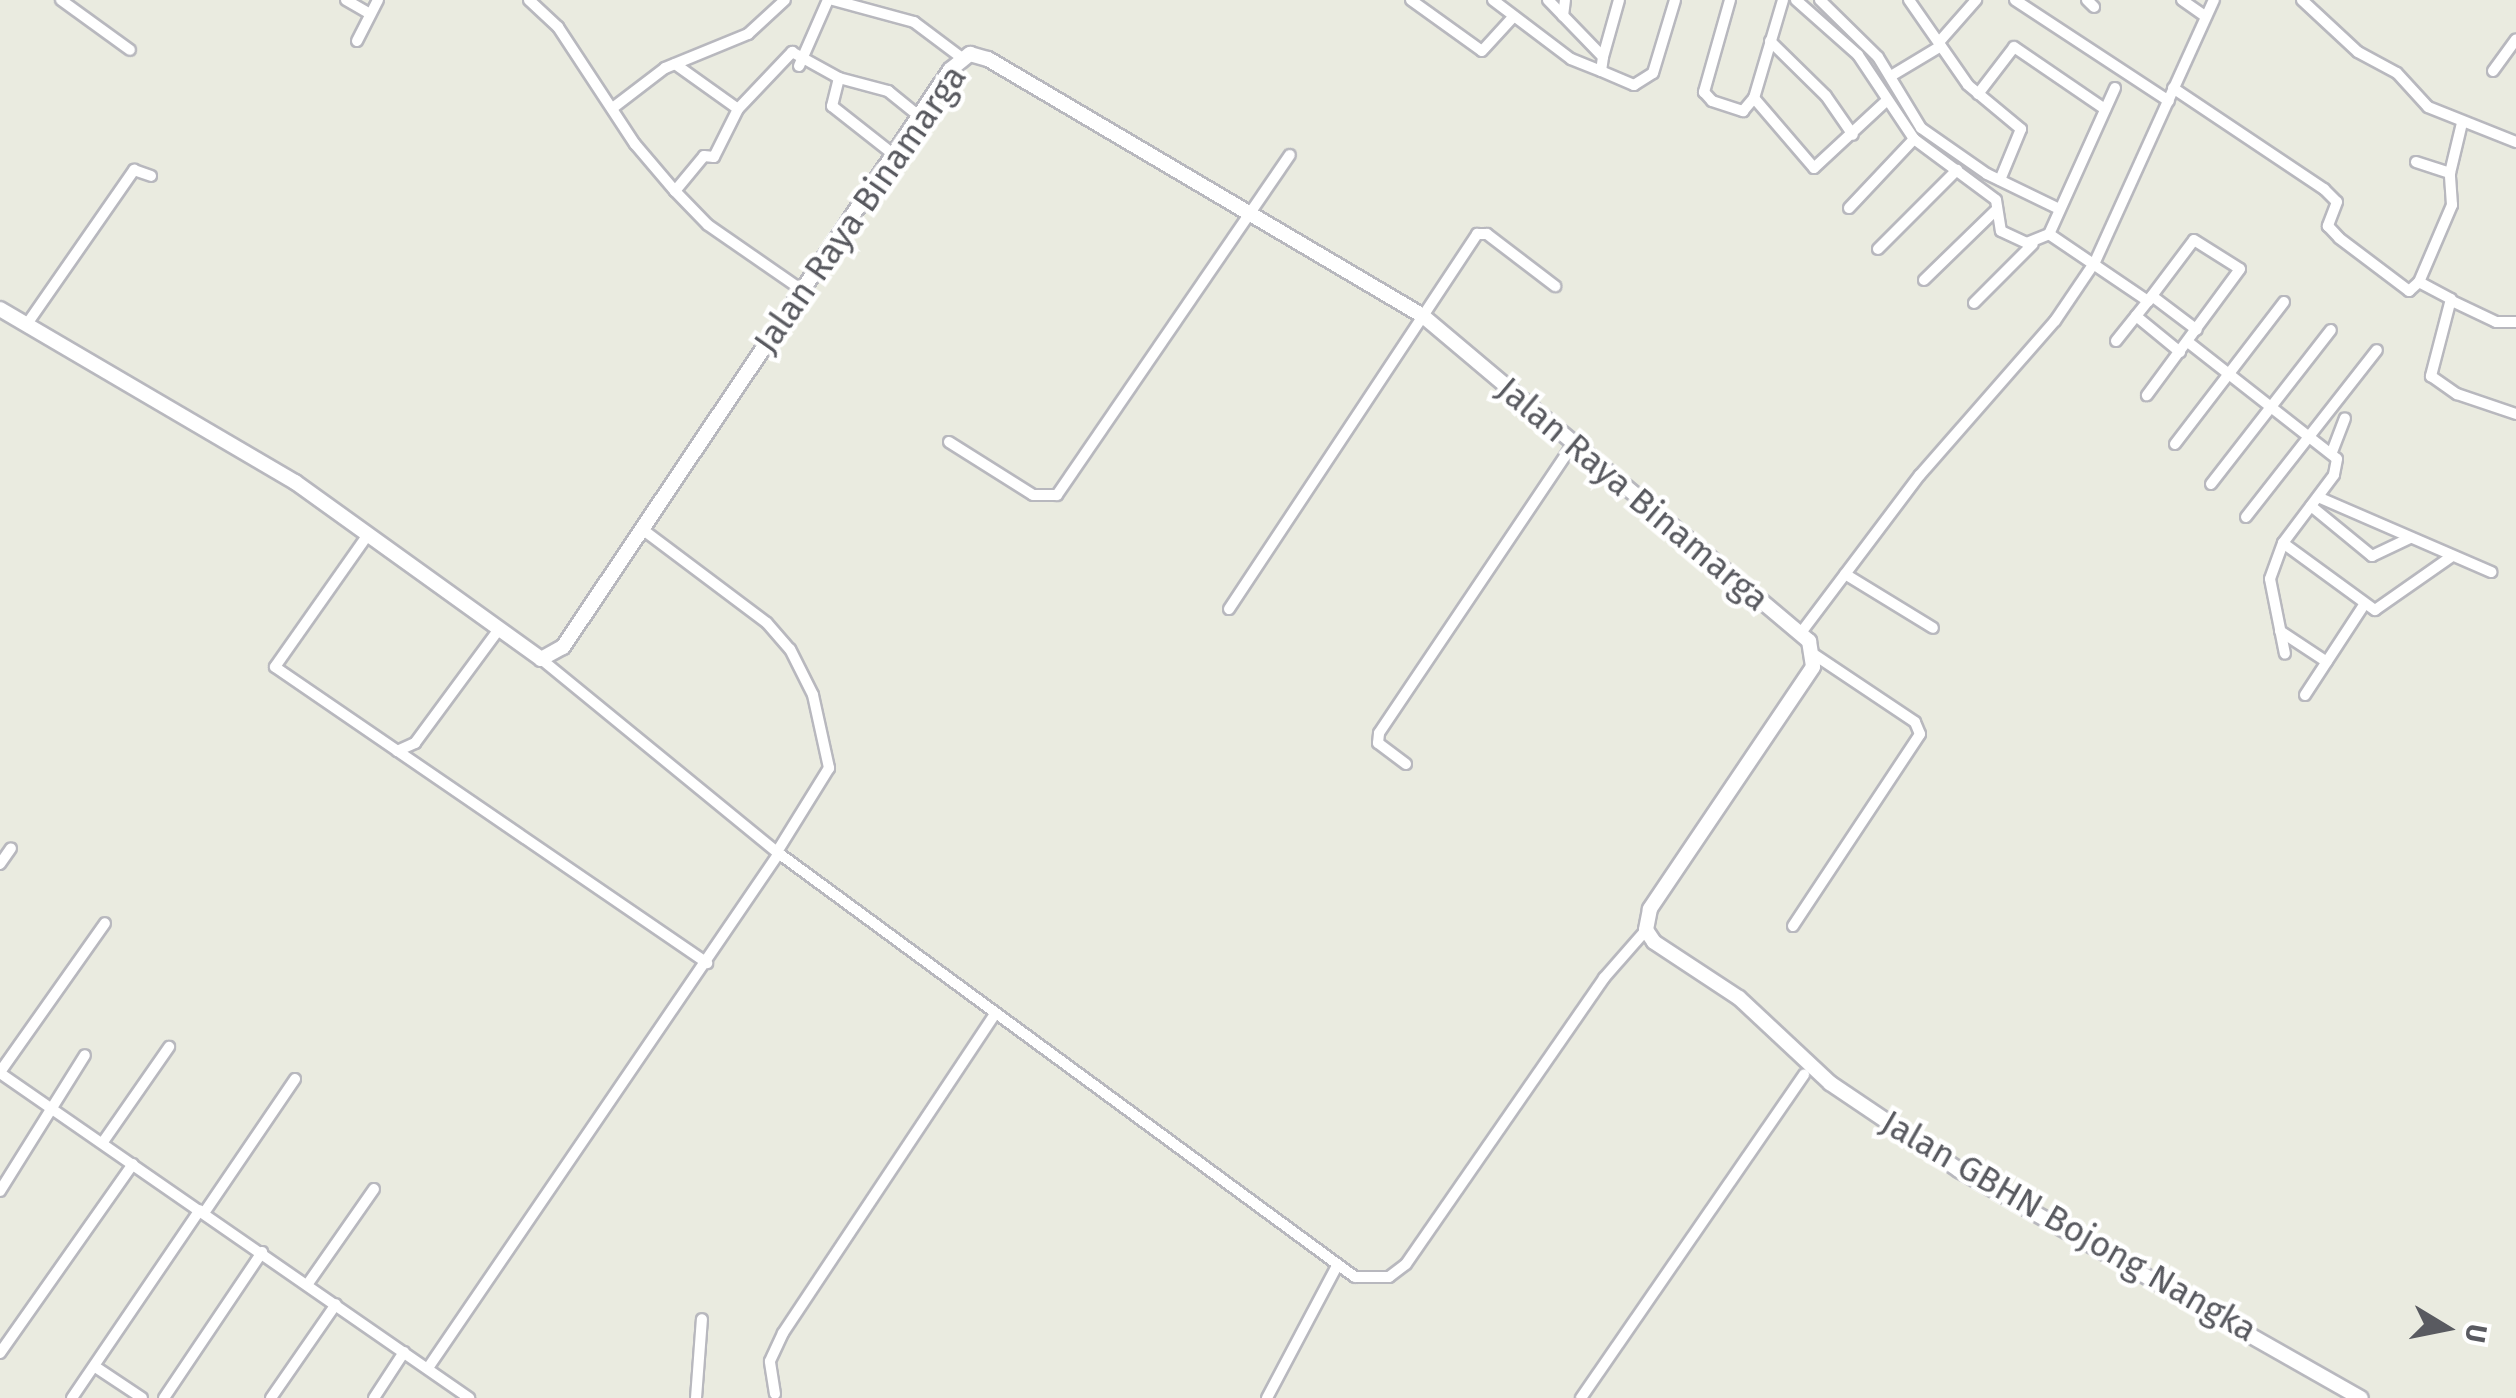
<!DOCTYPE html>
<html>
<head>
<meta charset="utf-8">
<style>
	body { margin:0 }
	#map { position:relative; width:2516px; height:1398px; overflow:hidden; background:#eaebe0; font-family:"Fira Sans",sans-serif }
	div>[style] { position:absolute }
	.roads { filter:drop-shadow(2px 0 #b8b8be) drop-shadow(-2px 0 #b8b8be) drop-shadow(0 2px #b8b8be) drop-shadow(0 -2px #b8b8be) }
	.street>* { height:10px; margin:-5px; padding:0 5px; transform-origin:5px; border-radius:5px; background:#fff }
	.secondary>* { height:14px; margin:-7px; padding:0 7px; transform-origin:7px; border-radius:7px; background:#fff }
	span { translate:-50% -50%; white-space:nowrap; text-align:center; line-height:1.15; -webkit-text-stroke:9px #fff; paint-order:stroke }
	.street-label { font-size:35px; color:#595a60 }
	.north { position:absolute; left:2396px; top:1278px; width:100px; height:100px; -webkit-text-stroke:8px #fff; paint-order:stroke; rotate:100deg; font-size:28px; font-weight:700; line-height:40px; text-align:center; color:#595a60 }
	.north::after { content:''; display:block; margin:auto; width:35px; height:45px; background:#595a60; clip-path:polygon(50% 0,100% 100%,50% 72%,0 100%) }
</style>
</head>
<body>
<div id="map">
	<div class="roads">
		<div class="street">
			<div style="left:61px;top:0;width:85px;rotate:35.9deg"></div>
			<div style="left:346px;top:0;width:28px;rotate:30deg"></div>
			<div style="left:529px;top:0;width:40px;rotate:43deg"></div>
			<div style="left:558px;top:27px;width:140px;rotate:56.7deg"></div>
			<div style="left:635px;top:144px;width:62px;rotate:49.6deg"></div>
			<div style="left:675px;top:191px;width:47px;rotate:45.9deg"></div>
			<div style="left:708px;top:225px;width:114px;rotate:34.7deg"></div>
			<div style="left:833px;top:0;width:84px;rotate:15.2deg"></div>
			<div style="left:914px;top:22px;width:60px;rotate:36.9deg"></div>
			<div style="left:1411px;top:0;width:87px;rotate:35.7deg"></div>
			<div style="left:1482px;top:51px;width:47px;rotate:-47.6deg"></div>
			<div style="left:1493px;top:0;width:98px;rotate:37.1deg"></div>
			<div style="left:1571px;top:59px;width:32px;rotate:22deg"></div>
			<div style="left:1548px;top:0;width:79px;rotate:46deg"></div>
			<div style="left:1603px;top:57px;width:14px;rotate:98deg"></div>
			<div style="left:1601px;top:71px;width:36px;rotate:23deg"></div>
			<div style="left:1634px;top:85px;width:22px;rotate:-32deg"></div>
			<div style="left:1653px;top:73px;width:76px;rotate:-73.2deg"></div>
			<div style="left:1730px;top:0;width:96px;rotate:105.8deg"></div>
			<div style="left:1704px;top:92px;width:12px;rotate:48deg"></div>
			<div style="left:1712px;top:101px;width:33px;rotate:18deg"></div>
			<div style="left:1743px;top:111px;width:17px;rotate:-50deg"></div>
			<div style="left:1754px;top:98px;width:102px;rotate:-73.5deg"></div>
			<div style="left:1796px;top:0;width:83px;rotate:41.6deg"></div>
			<div style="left:1858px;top:55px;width:101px;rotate:56.3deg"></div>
			<div style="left:1914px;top:139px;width:102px;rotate:36.6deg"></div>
			<div style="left:1996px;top:200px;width:31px;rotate:81deg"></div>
			<div style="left:2001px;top:231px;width:29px;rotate:25deg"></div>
			<div style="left:2027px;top:243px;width:24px;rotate:-22deg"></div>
			<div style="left:1820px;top:0;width:81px;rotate:44.5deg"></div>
			<div style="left:1878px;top:57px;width:83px;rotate:58.8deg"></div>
			<div style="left:1921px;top:128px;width:80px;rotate:34.9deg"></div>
			<div style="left:1987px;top:174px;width:78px;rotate:25.9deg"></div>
			<div style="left:1909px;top:0;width:103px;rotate:55.2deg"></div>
			<div style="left:1968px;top:85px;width:69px;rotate:39.7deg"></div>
			<div style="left:2021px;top:129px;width:55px;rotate:112.4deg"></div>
			<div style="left:2015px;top:0;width:184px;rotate:33.3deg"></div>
			<div style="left:2087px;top:0;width:10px;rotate:45deg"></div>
			<div style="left:2182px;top:0;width:29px;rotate:35deg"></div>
			<div style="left:2302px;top:0;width:76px;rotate:42.9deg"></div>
			<div style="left:2358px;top:52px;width:44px;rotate:28.3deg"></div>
			<div style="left:2397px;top:73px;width:46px;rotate:47.6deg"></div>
			<div style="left:2428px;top:107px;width:95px;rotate:21.7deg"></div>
			<div style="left:1563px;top:16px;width:16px;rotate:-83deg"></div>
			<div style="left:357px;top:41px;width:46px;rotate:-62.9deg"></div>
			<div style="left:1770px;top:41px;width:78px;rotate:44.5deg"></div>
			<div style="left:1826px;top:96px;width:47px;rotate:55.3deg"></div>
			<div style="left:1940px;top:41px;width:55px;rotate:-48.7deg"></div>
			<div style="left:1603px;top:57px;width:59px;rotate:-74.3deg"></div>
			<div style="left:675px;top:64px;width:77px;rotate:35.5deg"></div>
			<div style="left:799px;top:66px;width:72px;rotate:-66.3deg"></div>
			<div style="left:2493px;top:71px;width:39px;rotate:-54deg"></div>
			<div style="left:1891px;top:76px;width:58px;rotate:-31deg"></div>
			<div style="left:839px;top:78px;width:29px;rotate:104deg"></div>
			<div style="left:832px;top:106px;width:78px;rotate:38.2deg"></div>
			<div style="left:2115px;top:88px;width:160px;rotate:114.3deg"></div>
			<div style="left:2049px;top:234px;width:120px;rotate:34.1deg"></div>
			<div style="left:2148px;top:301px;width:76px;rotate:-53deg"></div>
			<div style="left:2194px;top:240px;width:54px;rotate:32.2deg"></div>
			<div style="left:2240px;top:269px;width:157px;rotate:126.4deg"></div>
			<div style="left:2173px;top:88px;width:182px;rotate:33.8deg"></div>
			<div style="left:2324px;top:189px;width:18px;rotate:45deg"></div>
			<div style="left:2337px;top:202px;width:26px;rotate:111deg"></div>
			<div style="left:2328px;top:226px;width:16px;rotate:47deg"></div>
			<div style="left:2339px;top:238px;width:88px;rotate:37.1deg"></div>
			<div style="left:2409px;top:291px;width:13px;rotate:-42deg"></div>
			<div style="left:2419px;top:282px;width:36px;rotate:28deg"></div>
			<div style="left:2451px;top:299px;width:80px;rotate:104.6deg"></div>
			<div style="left:2431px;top:376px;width:32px;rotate:35deg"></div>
			<div style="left:2457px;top:394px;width:62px;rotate:18.7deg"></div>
			<div style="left:1978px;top:94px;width:59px;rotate:-52.5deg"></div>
			<div style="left:2014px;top:47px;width:110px;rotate:34.3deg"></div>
			<div style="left:1754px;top:98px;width:92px;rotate:49.4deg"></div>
			<div style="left:1814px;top:168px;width:98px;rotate:-42.9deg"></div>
			<div style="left:614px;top:107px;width:64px;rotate:-37.4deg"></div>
			<div style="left:665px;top:68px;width:90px;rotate:-22.3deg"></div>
			<div style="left:748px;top:34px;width:50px;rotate:-42.6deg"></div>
			<div style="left:2416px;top:162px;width:36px;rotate:18deg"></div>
			<div style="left:2450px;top:173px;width:51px;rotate:-76.5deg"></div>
			<div style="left:675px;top:191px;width:45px;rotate:-50.4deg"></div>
			<div style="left:704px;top:156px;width:10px;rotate:6deg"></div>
			<div style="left:714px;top:157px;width:54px;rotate:-63.4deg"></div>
			<div style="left:738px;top:109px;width:79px;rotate:-46.5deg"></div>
			<div style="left:792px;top:52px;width:54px;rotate:29deg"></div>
			<div style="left:839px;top:78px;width:51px;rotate:14.9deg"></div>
			<div style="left:888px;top:91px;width:40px;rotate:39deg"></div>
			<div style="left:1849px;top:208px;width:95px;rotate:-46.7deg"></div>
			<div style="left:1878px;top:249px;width:112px;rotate:-45deg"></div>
			<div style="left:1924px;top:280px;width:99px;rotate:-44.2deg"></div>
			<div style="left:2419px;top:282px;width:84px;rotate:-66.8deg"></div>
			<div style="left:2452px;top:205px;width:32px;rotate:-94deg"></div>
			<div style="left:2152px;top:296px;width:56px;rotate:37.1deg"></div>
			<div style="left:2452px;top:301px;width:49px;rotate:25.5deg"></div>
			<div style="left:2496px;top:322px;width:20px"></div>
			<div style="left:1974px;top:303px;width:83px;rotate:-45deg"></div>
			<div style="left:2136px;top:316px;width:57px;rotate:39.3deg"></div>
			<div style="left:27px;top:324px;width:188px;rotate:-55.2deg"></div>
			<div style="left:134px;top:170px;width:18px;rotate:19deg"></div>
			<div style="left:2116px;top:341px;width:51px;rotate:-51.3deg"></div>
			<div style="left:2188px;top:342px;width:189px;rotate:38.1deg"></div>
			<div style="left:2337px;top:459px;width:16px;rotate:101deg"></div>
			<div style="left:2334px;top:475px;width:85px;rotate:126.9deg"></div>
			<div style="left:2283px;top:543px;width:114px;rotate:36.1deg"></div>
			<div style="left:2375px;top:610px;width:94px;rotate:-35deg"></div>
			<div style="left:949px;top:442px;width:99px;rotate:32.2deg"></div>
			<div style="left:1033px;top:495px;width:24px"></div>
			<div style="left:1057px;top:495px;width:412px;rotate:-55.6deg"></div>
			<div style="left:2175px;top:444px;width:179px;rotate:-52.5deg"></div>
			<div style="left:2332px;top:452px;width:36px;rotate:-69deg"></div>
			<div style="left:2211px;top:484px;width:195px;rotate:-52.1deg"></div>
			<div style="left:2318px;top:497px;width:189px;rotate:23.4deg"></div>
			<div style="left:2311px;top:506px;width:79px;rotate:39.3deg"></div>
			<div style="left:2372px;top:556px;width:42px;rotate:-25.3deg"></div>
			<div style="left:2246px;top:517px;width:212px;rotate:-51.9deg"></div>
			<div style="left:642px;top:529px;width:156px;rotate:36.9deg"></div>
			<div style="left:767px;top:623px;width:35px;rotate:49deg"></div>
			<div style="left:790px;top:649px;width:51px;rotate:63.4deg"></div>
			<div style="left:813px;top:695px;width:75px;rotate:77.6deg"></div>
			<div style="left:829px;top:768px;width:99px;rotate:121.8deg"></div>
			<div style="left:367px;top:536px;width:160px;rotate:125.1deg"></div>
			<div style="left:275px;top:667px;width:524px;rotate:34.42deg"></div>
			<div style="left:2283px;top:543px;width:38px;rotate:110deg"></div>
			<div style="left:2270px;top:579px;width:76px;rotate:78.7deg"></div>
			<div style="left:1845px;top:574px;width:103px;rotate:31.5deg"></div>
			<div style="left:1229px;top:609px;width:450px;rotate:-56.5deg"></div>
			<div style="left:1477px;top:234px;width:10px"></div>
			<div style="left:1487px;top:234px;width:86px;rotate:37.4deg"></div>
			<div style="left:2280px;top:631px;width:56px;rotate:33.4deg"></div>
			<div style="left:1800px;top:634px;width:199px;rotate:-53deg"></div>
			<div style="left:1920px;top:475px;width:205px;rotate:-48.8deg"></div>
			<div style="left:2055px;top:321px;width:71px;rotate:-55.9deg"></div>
			<div style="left:2095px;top:262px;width:288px;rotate:-65.6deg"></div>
			<div style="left:541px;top:659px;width:305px;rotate:39.3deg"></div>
			<div style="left:777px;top:852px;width:717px;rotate:36.33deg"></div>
			<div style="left:1355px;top:1277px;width:34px"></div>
			<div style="left:1389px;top:1277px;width:21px;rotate:-37deg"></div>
			<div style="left:1406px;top:1264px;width:348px;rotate:-55.3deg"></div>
			<div style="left:1604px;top:978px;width:64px;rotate:-48.8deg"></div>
			<div style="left:2305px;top:695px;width:108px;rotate:-56.8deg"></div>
			<div style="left:397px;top:751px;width:20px;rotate:-24deg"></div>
			<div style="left:415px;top:743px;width:142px;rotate:-53.6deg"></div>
			<div style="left:1406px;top:764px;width:35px;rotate:-143deg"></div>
			<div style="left:1378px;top:743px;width:10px;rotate:-84deg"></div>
			<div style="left:1379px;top:733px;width:348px;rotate:-56.1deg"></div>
			<div style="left:0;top:864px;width:19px;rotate:-55deg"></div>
			<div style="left:1793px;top:926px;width:230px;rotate:-56.5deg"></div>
			<div style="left:1920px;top:734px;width:13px;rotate:-113deg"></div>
			<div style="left:1915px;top:722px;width:120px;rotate:-146.2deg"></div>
			<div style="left:0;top:1072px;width:182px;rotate:-54.8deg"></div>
			<div style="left:0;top:1073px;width:571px;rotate:34.72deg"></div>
			<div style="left:103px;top:1142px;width:116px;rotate:-55.2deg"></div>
			<div style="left:0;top:1191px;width:160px;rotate:-58deg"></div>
			<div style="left:204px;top:1213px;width:162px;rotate:-55.8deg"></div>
			<div style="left:307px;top:1285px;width:117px;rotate:-55.1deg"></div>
			<div style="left:0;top:1353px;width:231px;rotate:-54.9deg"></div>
			<div style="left:97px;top:1368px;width:54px;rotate:33.7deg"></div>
			<div style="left:428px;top:1368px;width:623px;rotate:-55.72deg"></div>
			<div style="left:775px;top:1394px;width:33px;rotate:-99deg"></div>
			<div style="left:770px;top:1361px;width:31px;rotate:-65deg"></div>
			<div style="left:783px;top:1333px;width:381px;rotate:-56.4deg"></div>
			<div style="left:72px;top:1398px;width:227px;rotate:-55.8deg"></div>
			<div style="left:164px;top:1398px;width:176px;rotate:-56.1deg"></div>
			<div style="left:271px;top:1398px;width:114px;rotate:-55.3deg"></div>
			<div style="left:374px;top:1398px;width:55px;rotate:-56.9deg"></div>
			<div style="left:696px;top:1398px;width:79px;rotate:-85.7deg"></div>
			<div style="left:1267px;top:1398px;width:149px;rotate:-62.1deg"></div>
			<div style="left:1581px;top:1398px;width:393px;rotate:-55.4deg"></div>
		</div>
		<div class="secondary">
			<div style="left:0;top:309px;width:342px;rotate:30.4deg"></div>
			<div style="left:295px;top:482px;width:303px;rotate:35.7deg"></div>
			<div style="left:541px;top:659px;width:25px;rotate:-29deg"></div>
			<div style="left:563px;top:647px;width:695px;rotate:-56.15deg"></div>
			<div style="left:950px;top:70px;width:26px;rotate:-39deg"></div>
			<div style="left:970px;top:54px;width:19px;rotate:16deg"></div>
			<div style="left:988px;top:59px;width:505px;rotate:30.57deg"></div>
			<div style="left:1423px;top:316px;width:505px;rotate:40.1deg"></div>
			<div style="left:1809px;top:641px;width:26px;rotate:81deg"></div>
			<div style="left:1813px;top:667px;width:292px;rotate:124deg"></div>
			<div style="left:1650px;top:909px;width:21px;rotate:101deg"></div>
			<div style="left:1646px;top:930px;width:14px;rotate:56deg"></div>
			<div style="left:1654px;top:942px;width:102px;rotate:33.4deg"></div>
			<div style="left:1739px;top:998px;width:125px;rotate:43deg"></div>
			<div style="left:1830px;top:1083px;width:156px;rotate:34deg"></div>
			<div style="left:1959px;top:1170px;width:462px;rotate:29.6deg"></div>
		</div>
	</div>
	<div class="street-label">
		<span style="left:860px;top:209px;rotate:-55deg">Jalan Raya Binamarga</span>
		<span style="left:1633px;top:494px;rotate:40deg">Jalan Raya Binamarga</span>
		<span style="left:2069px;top:1226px;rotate:30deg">Jalan GBHN Bojong Nangka</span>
	</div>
	<div class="north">U</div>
</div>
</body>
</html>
